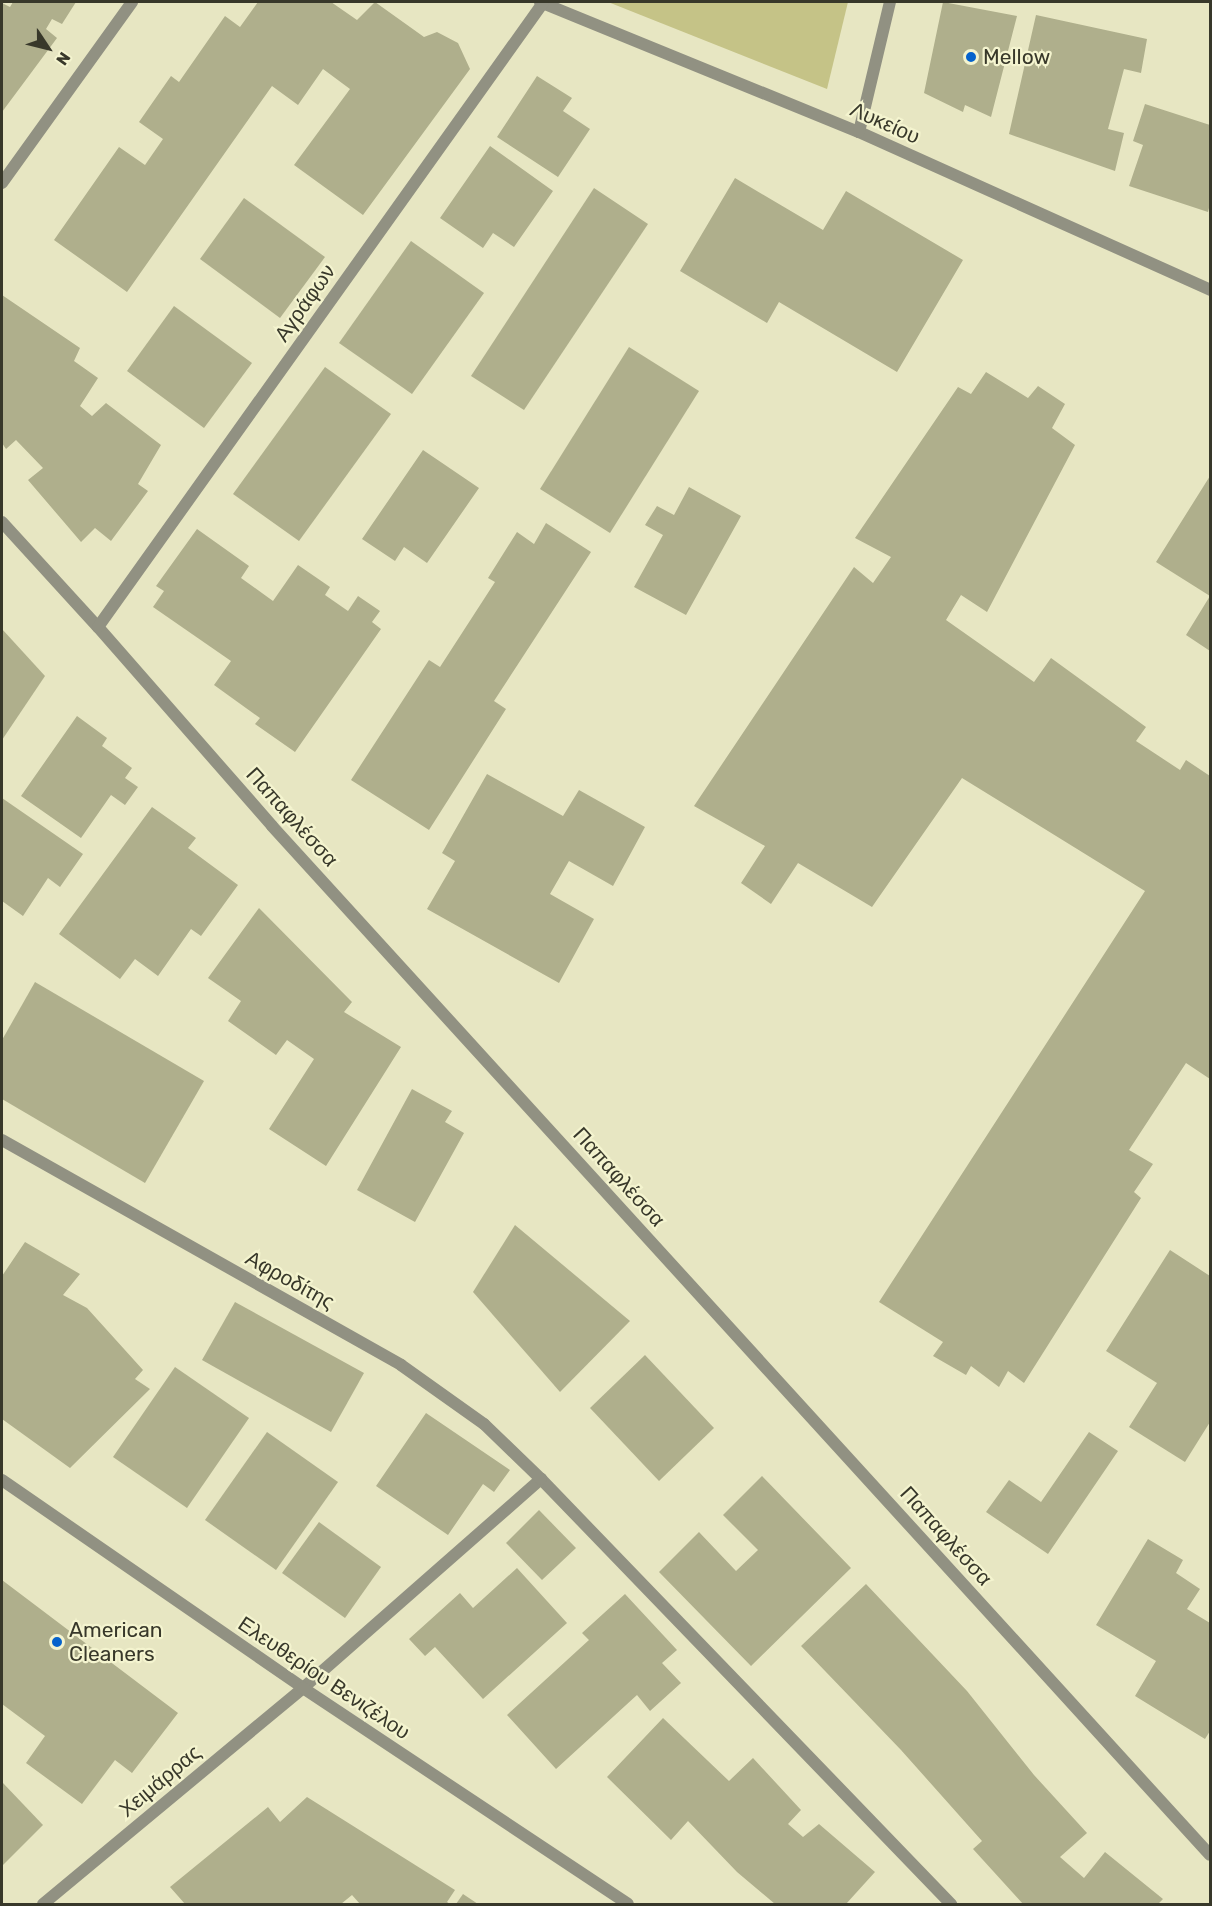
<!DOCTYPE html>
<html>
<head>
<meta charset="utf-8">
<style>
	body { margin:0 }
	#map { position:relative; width:1212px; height:1906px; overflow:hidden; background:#e7e6c2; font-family:Rubik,sans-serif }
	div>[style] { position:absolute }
	.green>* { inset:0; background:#c5c387 }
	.building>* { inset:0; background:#afaf8c }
	.service>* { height:12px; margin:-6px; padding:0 6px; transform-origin:6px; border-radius:6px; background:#919182 }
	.minor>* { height:12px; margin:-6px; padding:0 6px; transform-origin:6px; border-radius:6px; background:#919182 }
	.tertiary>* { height:12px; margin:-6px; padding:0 6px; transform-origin:6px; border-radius:6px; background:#919182 }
	.dots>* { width:16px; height:16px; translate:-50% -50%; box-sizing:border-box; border:3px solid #f4f4cf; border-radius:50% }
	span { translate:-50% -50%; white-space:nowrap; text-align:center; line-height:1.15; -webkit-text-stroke:4.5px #f4f4cf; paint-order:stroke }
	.poi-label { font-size:21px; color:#38382a }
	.left { translate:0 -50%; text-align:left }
	.street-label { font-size:21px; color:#38382a }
	.frame { position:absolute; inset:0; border:3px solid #38382a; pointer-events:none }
	.north { position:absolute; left:18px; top:18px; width:60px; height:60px; -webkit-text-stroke:4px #f4f4cf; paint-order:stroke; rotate:125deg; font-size:16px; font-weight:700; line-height:24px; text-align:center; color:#38382a }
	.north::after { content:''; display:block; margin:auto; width:21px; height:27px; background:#38382a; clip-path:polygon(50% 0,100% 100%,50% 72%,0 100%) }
</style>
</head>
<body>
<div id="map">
	<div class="green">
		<div style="clip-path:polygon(608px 2px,848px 2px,827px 89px)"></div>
	</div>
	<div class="building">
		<div style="clip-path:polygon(13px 2px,76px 2px,62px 24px,52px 19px,46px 29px,57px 38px,2px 112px,2px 3px,10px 7px)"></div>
		<div style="clip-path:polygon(258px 2px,331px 2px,357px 20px,375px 2px,424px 37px,437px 32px,458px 43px,470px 69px,363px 215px,294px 165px,350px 89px,323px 69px,298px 105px,272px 86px,127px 292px,54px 240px,119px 147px,145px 165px,163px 139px,139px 122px,171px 76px,179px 82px,225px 16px,240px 27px)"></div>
		<div style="clip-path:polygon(943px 2px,1017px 16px,991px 117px,965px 105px,963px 112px,924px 93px)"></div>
		<div style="clip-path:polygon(1036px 15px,1147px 39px,1141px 73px,1124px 69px,1108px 129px,1124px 133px,1115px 171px,1009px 134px)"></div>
		<div style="clip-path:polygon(537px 76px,572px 98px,563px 111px,590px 129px,558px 177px,497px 137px)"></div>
		<div style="clip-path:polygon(1145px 104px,1210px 125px,1210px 204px,1208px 212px,1129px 186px,1143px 145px,1133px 141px)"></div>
		<div style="clip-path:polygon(490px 146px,553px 191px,514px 247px,493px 233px,483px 248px,440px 218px)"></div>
		<div style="clip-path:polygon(735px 178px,823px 230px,846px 191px,963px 260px,897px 372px,779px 302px,767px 323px,680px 271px)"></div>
		<div style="clip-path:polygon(594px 188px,648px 224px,524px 410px,471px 376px)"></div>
		<div style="clip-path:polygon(244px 198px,325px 257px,280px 318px,200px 259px)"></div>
		<div style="clip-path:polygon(411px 241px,484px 293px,412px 394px,339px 343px)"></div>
		<div style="clip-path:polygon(2px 295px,80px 348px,74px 361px,98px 378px,80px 406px,92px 416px,106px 403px,161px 445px,138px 484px,148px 491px,111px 541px,95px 528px,81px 542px,28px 480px,43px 468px,16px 440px,6px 449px,2px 443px)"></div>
		<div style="clip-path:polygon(174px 306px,252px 363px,204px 428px,127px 371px)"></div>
		<div style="clip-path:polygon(629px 347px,699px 391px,610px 533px,540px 489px)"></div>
		<div style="clip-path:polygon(325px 367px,391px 414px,299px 541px,233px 494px)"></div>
		<div style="clip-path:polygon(986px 372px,1028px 398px,1038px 386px,1065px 404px,1052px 428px,1075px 445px,987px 612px,961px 595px,946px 620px,1034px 682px,1051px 658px,1146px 727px,1136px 741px,1180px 770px,1186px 760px,1210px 776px,1210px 1079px,1186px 1063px,1129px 1150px,1153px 1164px,1134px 1192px,1141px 1198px,1024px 1383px,1008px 1371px,999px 1387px,971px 1366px,966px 1375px,933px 1356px,943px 1342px,879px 1302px,1145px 891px,962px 778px,872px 907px,798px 863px,771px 904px,741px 883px,765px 846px,694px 806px,854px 567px,873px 583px,891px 557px,855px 538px,958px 387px,971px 394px)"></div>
		<div style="clip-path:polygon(423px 450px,479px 488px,427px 563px,404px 547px,395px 561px,362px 539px)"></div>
		<div style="clip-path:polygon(1210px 476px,1210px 651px,1186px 635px,1210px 596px,1156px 562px)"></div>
		<div style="clip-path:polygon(689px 487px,741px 516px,686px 615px,634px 587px,663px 535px,645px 525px,657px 506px,674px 515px)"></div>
		<div style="clip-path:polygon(546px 523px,591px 552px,494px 701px,506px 709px,429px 830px,351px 780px,429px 660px,440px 667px,495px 582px,488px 578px,517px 532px,534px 544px)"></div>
		<div style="clip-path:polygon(197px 529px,249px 566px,241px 578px,273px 601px,298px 565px,330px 587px,325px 595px,348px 611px,358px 596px,380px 611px,372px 622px,381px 629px,295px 752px,255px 724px,260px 718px,214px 685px,231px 661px,153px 607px,164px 591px,156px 586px)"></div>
		<div style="clip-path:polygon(2px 629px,45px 676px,2px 740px)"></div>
		<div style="clip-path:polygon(77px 716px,107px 738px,102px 746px,132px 768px,125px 778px,138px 787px,125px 805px,111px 795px,81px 838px,21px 796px)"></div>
		<div style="clip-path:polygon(487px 774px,563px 816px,579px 790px,645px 827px,613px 886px,569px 861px,550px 894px,594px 919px,559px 983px,427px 909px,455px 861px,442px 853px)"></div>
		<div style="clip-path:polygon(2px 798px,83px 854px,60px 887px,48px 878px,23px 916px,2px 901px)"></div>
		<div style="clip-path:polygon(152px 807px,196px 838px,188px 848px,238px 885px,201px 936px,191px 929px,158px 976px,135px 959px,120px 979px,59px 934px)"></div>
		<div style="clip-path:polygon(259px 908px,352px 1002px,344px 1012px,401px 1047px,326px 1166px,269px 1129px,314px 1059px,287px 1040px,276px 1055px,228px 1021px,241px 1001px,208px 978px)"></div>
		<div style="clip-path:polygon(35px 982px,204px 1081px,145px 1183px,2px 1099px,2px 1040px)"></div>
		<div style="clip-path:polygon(412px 1089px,452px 1111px,445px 1122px,464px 1133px,415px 1222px,357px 1190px)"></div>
		<div style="clip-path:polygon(515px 1225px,630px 1321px,560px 1392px,473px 1292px)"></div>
		<div style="clip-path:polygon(25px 1242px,80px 1274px,63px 1295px,87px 1308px,143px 1370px,135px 1379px,150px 1389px,70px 1468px,2px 1419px,2px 1276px)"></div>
		<div style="clip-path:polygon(1170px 1250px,1210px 1276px,1210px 1422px,1185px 1462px,1129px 1427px,1157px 1383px,1106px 1351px)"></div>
		<div style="clip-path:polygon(235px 1302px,364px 1373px,331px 1432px,202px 1360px)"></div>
		<div style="clip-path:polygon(645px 1355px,714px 1428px,659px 1481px,590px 1408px)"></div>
		<div style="clip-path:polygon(175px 1367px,249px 1418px,187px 1508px,113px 1457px)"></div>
		<div style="clip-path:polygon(426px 1413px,510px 1470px,494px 1492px,483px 1484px,448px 1535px,376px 1486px)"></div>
		<div style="clip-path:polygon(267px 1432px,338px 1482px,276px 1570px,205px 1520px)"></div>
		<div style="clip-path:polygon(1089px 1432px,1118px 1451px,1048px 1554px,986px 1512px,1009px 1480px,1041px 1502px)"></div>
		<div style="clip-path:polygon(762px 1476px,851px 1568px,751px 1666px,659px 1572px,699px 1532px,736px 1571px,758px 1550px,723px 1515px)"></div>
		<div style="clip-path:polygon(539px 1510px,576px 1548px,542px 1580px,506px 1543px)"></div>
		<div style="clip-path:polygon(319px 1522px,381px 1567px,345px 1618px,282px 1573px)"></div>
		<div style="clip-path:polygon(1148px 1539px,1183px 1560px,1176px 1573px,1200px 1589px,1187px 1609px,1210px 1623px,1210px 1731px,1205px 1739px,1135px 1696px,1156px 1661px,1096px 1625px)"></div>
		<div style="clip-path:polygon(517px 1568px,567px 1623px,483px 1699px,435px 1647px,425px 1656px,409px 1639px,460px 1593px,473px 1608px)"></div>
		<div style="clip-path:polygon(2px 1580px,178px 1713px,132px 1773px,115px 1760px,82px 1804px,26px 1763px,45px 1736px,2px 1704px)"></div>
		<div style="clip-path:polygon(866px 1584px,967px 1691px,1034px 1775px,1087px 1833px,1060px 1857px,1084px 1878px,1105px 1852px,1163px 1899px,1158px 1904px,1023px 1904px,973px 1849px,982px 1841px,901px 1750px,801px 1646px)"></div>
		<div style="clip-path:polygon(625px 1594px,677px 1650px,662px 1663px,681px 1683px,650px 1711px,637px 1695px,556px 1769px,507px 1715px,589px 1640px,582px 1633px)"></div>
		<div style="clip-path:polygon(663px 1718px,729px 1781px,753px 1758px,801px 1810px,788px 1824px,803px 1837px,819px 1824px,875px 1872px,846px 1904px,775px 1904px,737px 1872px,688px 1821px,671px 1840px,607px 1777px)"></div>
		<div style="clip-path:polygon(2px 1782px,43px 1825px,2px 1866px)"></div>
		<div style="clip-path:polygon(307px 1797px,455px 1890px,447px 1902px,450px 1904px,360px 1904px,352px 1895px,341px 1904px,185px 1904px,170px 1887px,268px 1807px,280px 1822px)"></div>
		<div style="clip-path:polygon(463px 1894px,478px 1904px,456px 1904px)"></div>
	</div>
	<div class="service">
		<div style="left:303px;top:1688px;width:317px;rotate:-41.3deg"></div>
		<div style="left:541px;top:1479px;width:591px;rotate:46.03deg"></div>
	</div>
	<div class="minor">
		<div style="left:540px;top:2px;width:344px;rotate:22.2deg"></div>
		<div style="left:859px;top:132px;width:385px;rotate:24.2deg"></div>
		<div style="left:859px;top:132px;width:134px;rotate:-76.6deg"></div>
		<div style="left:2px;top:522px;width:142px;rotate:47.6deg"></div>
		<div style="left:98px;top:627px;width:264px;rotate:48.8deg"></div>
		<div style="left:272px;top:826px;width:1392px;rotate:47.65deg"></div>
		<div style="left:98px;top:627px;width:766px;rotate:-54.51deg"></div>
		<div style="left:2px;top:1140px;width:458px;rotate:29.4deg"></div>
		<div style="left:401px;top:1365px;width:102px;rotate:35.4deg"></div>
		<div style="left:484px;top:1424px;width:79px;rotate:44deg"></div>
		<div style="left:43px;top:1904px;width:338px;rotate:-39.7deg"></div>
	</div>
	<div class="tertiary">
		<div style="left:2px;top:183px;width:223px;rotate:-54.3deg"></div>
		<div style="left:2px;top:1480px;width:366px;rotate:34.6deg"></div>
		<div style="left:303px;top:1688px;width:390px;rotate:33.6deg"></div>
	</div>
	<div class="dots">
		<div style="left:971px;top:57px;background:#0663cc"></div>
		<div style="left:57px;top:1642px;background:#0663cc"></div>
	</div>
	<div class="poi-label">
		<span class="left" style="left:983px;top:57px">Mellow</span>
		<span class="left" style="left:69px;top:1642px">American<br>Cleaners</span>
	</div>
	<div class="street-label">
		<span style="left:885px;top:123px;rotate:24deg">Λυκείου</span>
		<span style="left:305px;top:303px;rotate:-55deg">Αγράφων</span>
		<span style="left:292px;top:817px;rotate:48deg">Παπαφλέσσα</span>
		<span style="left:619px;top:1177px;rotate:48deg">Παπαφλέσσα</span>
		<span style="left:290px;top:1280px;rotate:29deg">Αφροδίτης</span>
		<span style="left:946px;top:1536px;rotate:48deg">Παπαφλέσσα</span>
		<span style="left:324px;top:1678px;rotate:34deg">Ελευθερίου Βενιζέλου</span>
		<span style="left:160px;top:1781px;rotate:-40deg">Χειμάρρας</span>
	</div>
	<div class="frame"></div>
	<div class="north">N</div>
</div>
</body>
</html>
